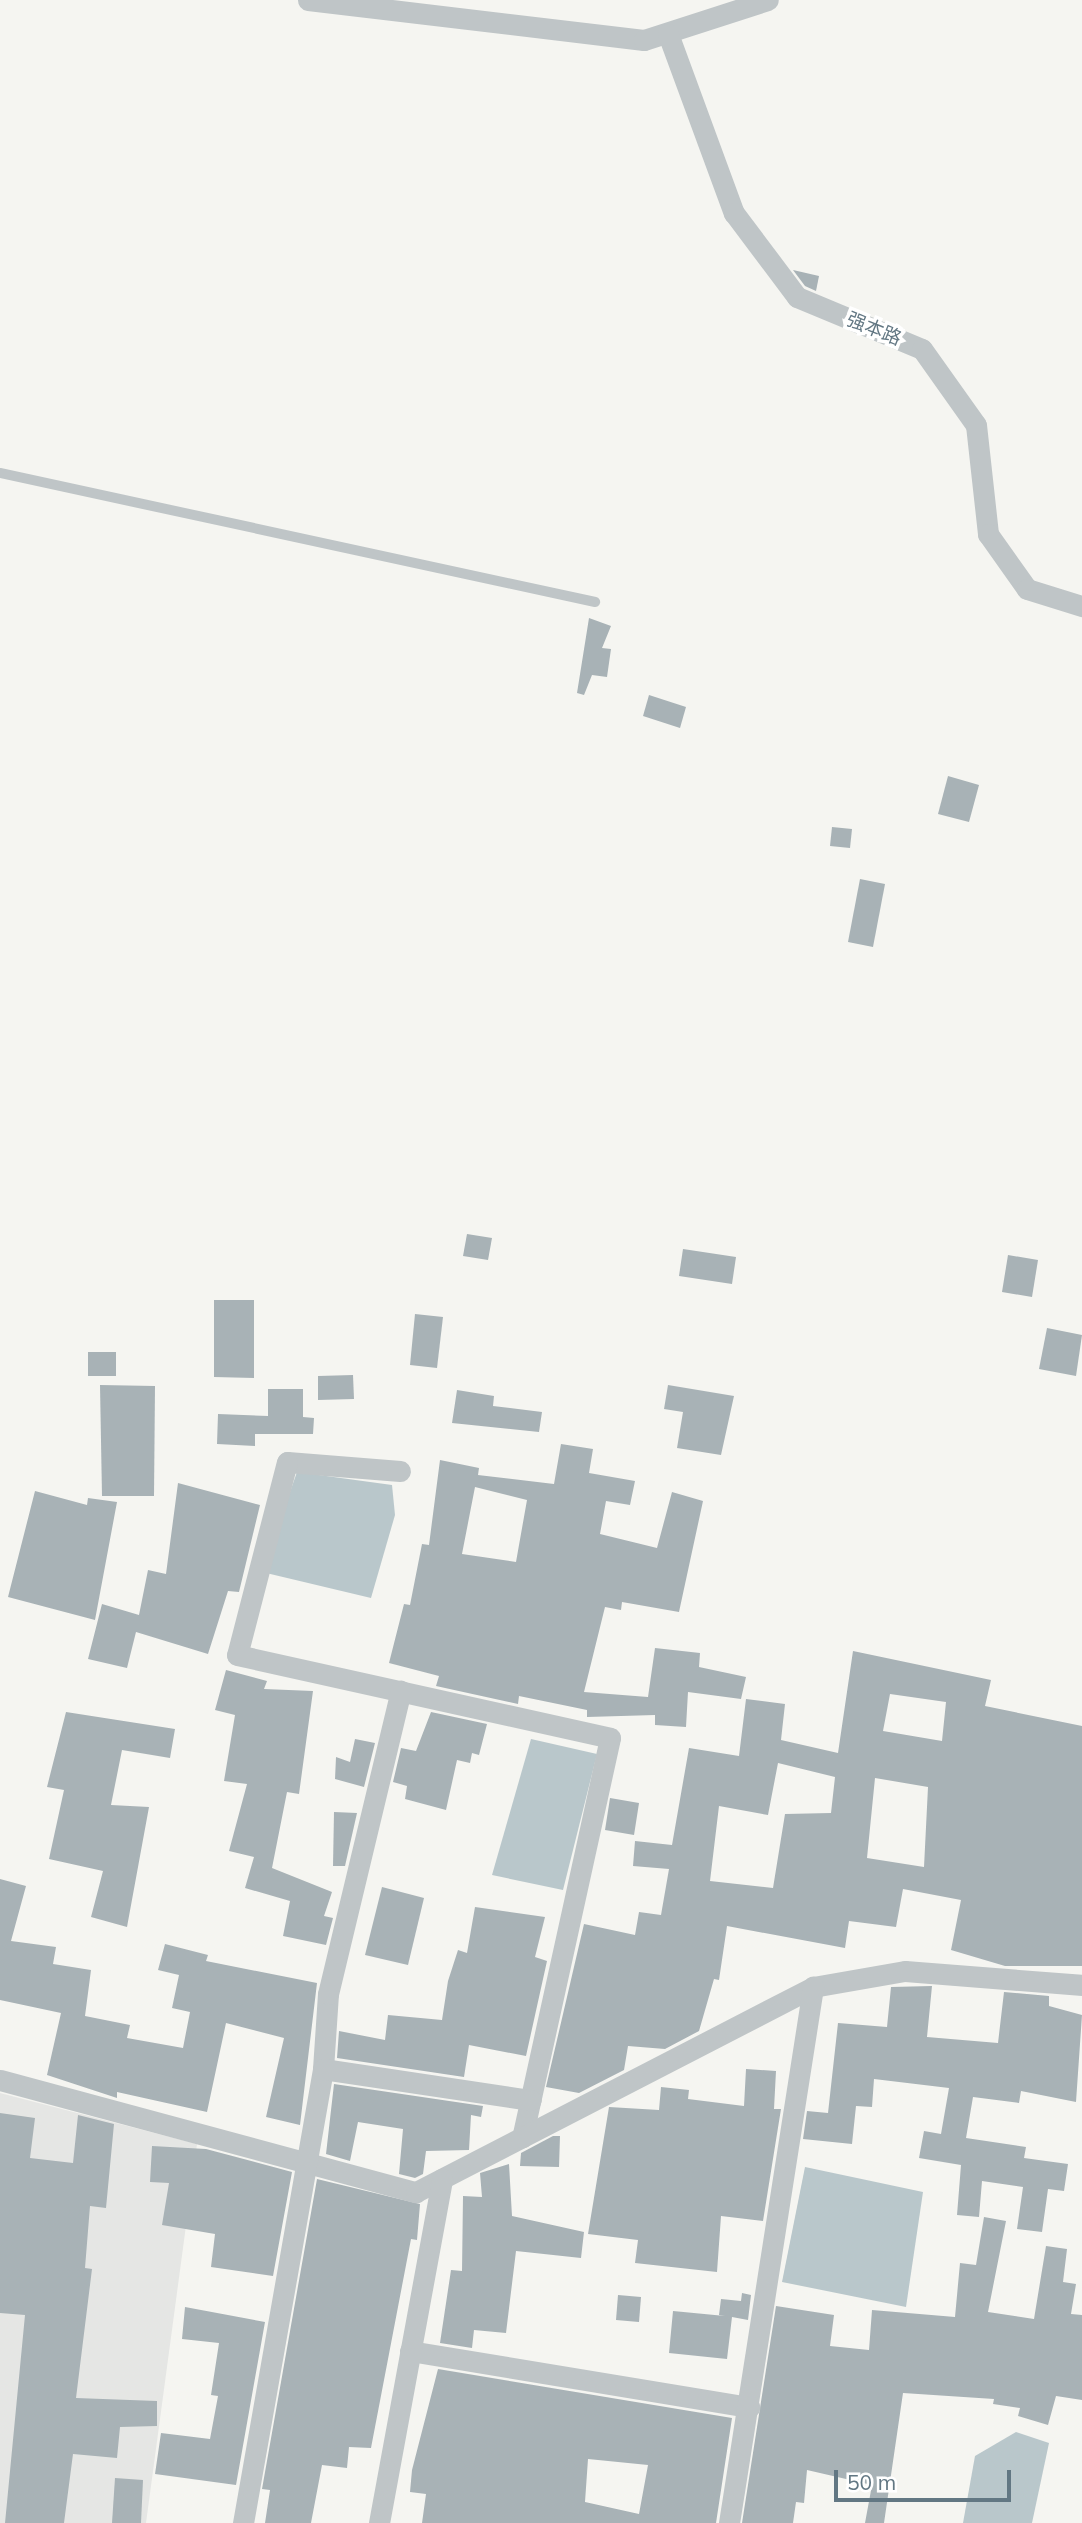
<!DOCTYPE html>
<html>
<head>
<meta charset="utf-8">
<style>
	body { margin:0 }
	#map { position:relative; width:1082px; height:2523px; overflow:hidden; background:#f5f5f1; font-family:Mulish,"Noto Sans SC",sans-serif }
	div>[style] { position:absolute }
	.built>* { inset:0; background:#e5e6e4 }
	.water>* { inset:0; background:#b9c7cb }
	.building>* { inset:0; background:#a8b2b6 }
	.lane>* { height:10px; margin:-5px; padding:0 5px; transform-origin:5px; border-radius:5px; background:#bfc5c7 }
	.street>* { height:21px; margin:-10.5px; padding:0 10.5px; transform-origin:10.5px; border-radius:10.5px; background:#bfc5c7 }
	span { translate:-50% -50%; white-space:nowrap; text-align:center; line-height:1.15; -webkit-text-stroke:7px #fff; paint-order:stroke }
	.street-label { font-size:19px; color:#627783 }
	.scale { position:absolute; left:834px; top:2470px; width:177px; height:32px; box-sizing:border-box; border:4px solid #627783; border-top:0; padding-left:9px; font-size:21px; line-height:24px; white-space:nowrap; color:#627783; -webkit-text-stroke:5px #fff; paint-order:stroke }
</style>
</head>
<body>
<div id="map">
	<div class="built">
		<div style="clip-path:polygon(0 2093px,197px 2144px,146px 2523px,0 2523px)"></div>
	</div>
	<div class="water">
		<div style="clip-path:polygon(297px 1472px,392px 1485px,395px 1515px,371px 1598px,262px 1572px)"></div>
		<div style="clip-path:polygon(531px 1739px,597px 1754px,563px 1890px,492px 1875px)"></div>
		<div style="clip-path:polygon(805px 2167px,923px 2192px,906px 2307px,782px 2282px)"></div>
		<div style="clip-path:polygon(1016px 2432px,1049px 2443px,1032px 2523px,963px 2523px,975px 2456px)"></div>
	</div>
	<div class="building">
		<div style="clip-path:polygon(793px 270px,819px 276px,816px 291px,805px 286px)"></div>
		<div style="clip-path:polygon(589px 618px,611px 626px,602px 648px,611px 649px,607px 677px,592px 675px,584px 695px,577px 693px)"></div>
		<div style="clip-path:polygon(649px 695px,686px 707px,680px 728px,643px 716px)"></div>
		<div style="clip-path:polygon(948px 776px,979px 785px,969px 822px,938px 814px)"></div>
		<div style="clip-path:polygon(832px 827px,852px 829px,850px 848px,830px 846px)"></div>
		<div style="clip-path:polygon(860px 879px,885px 884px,873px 947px,848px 942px)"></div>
		<div style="clip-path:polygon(467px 1234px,492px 1238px,488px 1260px,463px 1256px)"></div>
		<div style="clip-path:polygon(683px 1249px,736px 1257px,732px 1284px,679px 1276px)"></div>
		<div style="clip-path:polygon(1008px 1255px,1038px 1260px,1032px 1297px,1002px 1292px)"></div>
		<div style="clip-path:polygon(214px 1300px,254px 1300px,254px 1378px,214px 1377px)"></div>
		<div style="clip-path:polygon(415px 1314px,443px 1317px,437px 1368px,410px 1365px)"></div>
		<div style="clip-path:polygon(1047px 1328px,1082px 1335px,1076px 1376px,1039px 1369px)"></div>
		<div style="clip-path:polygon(88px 1352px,116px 1352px,116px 1376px,88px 1376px)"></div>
		<div style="clip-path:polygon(353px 1375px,354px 1399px,318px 1400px,318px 1376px)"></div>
		<div style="clip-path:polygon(100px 1385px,155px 1386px,154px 1496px,102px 1496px)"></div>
		<div style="clip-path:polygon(668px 1385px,734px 1396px,721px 1455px,677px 1448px,683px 1412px,664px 1409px)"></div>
		<div style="clip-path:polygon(268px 1389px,303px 1389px,303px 1417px,314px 1418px,313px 1434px,255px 1434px,255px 1446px,217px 1444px,218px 1414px,268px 1416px)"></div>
		<div style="clip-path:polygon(457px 1390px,494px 1396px,493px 1406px,542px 1412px,539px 1432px,452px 1423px)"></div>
		<div style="clip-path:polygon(evenodd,561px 1444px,593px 1449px,589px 1473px,635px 1481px,630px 1505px,606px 1501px,600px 1534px,657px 1548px,672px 1492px,703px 1501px,679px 1612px,622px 1602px,621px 1610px,605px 1607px,584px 1692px,648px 1697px,655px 1648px,700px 1653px,699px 1667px,746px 1677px,741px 1699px,688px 1692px,686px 1727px,655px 1725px,655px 1715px,587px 1717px,587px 1710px,519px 1696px,518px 1704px,436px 1686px,439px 1676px,389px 1663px,404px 1604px,410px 1605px,422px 1544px,429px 1545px,440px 1460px,479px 1468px,478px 1475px,554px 1484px,561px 1444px,475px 1487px,527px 1500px,516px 1562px,462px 1554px,475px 1487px)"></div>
		<div style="clip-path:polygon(178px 1483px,260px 1505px,239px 1592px,228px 1591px,208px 1654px,136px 1632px,127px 1668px,88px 1659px,102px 1604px,139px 1615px,148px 1570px,166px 1574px)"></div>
		<div style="clip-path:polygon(35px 1491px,87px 1505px,88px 1498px,117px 1502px,95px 1620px,8px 1597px)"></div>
		<div style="clip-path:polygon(evenodd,853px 1651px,991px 1680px,985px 1706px,1082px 1726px,1082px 1966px,1005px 1966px,951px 1950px,961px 1900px,903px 1889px,896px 1927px,849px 1921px,845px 1948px,727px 1926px,719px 1980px,714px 1979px,699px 2031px,665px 2049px,628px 2046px,624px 2070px,579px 2093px,546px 2087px,584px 1924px,635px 1935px,639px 1912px,661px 1915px,669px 1869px,633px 1866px,635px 1841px,672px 1845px,689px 1748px,739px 1756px,746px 1699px,785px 1704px,781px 1740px,838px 1753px,853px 1651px,890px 1694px,946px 1702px,942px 1741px,883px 1731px,890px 1694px,853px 1651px,778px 1763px,835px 1777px,831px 1813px,785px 1814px,773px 1888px,710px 1881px,719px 1806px,768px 1815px,778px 1763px,853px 1651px,875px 1778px,928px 1787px,924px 1867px,867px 1858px,875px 1778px)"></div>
		<div style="clip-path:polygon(226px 1670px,267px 1681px,264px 1689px,313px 1691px,299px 1794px,287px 1792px,272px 1868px,332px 1892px,324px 1916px,333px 1918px,326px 1945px,283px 1936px,290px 1901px,245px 1888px,254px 1857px,229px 1851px,247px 1784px,224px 1781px,235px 1715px,215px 1710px)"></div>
		<div style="clip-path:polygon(66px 1712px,175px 1729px,170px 1758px,122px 1750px,111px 1805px,149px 1807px,127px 1927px,91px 1917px,103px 1871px,49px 1859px,64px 1790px,47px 1787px)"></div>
		<div style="clip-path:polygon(431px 1712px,487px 1724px,479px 1755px,472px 1753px,470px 1763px,457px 1760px,446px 1810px,405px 1799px,407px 1786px,393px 1782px,401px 1748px,416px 1751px)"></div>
		<div style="clip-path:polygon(355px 1739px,375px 1743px,364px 1787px,335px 1779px,336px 1757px,350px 1762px)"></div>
		<div style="clip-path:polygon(610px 1798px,639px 1803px,634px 1835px,605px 1830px)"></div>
		<div style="clip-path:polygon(334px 1812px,357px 1813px,345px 1866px,333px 1866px)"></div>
		<div style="clip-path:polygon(0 1879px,26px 1886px,11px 1941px,56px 1947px,53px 1964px,91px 1970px,85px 2016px,130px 2025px,127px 2038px,183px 2048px,190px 2012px,172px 2008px,179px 1975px,158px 1970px,165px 1944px,208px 1955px,206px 1961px,317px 1983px,300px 2125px,266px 2117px,284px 2038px,226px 2023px,207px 2112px,117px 2092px,117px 2098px,47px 2075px,61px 2013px,0 2000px)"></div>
		<div style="clip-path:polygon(382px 1887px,424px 1898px,408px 1965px,365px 1955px)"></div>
		<div style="clip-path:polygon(475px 1907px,545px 1917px,535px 1957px,547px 1961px,526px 2056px,469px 2045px,464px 2077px,337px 2058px,339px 2031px,385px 2040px,388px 2015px,442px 2020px,448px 1981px,458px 1950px,467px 1953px)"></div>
		<div style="clip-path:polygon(932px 1986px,927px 2037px,998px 2043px,1004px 1992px,1049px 1996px,1049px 2006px,1082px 2015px,1076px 2102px,1021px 2091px,1019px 2103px,973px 2097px,966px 2138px,1026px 2147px,1024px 2158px,1068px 2164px,1064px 2191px,1048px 2189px,1042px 2232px,1017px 2229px,1023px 2187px,982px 2181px,979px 2217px,957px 2215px,961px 2165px,919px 2158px,924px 2131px,941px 2134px,949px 2088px,874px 2079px,872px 2107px,856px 2106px,852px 2144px,803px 2139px,807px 2111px,828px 2113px,838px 2023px,887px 2027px,891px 1987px)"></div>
		<div style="clip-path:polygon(746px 2069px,776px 2071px,774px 2109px,781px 2109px,763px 2221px,721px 2216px,717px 2272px,635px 2263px,638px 2240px,588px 2234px,609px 2107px,659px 2110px,661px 2087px,689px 2090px,688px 2099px,744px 2106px)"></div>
		<div style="clip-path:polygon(334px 2084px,483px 2106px,481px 2117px,471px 2115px,469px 2150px,426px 2151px,423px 2174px,415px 2178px,399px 2174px,403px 2129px,358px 2122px,350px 2161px,326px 2154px)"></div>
		<div style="clip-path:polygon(0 2113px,35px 2118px,30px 2158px,73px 2163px,78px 2115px,114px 2124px,106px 2208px,90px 2206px,85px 2268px,92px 2269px,76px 2398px,157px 2401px,157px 2426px,120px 2427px,117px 2458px,73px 2454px,64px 2523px,5px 2523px,25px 2315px,0 2313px)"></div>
		<div style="clip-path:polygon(553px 2136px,560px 2136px,559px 2167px,520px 2166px,521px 2153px)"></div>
		<div style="clip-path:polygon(152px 2146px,206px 2149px,292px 2172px,273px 2276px,211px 2267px,215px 2234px,162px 2225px,169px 2183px,150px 2182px)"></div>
		<div style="clip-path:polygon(509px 2164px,512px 2216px,584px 2232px,581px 2258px,516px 2251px,506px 2333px,474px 2330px,472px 2348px,440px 2343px,451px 2270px,462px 2271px,463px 2196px,482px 2197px,480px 2173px)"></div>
		<div style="clip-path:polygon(317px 2179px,420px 2204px,417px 2240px,411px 2239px,371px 2448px,349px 2447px,347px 2468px,322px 2465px,311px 2523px,265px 2523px,270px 2490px,262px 2489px)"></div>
		<div style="clip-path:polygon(984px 2217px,1006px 2221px,988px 2312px,1034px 2319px,1046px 2246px,1067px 2249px,1063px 2282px,1076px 2284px,1071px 2314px,1082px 2315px,1082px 2400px,1056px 2396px,1048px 2425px,1018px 2416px,1020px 2408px,993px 2404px,994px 2399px,903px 2393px,884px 2523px,865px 2523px,872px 2485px,807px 2470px,804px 2503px,796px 2502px,793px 2523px,742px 2523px,776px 2306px,834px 2315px,830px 2346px,869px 2350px,872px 2310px,955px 2317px,960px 2263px,976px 2265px)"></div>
		<div style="clip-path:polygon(742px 2293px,751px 2295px,748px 2320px,732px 2317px,727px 2359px,669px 2353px,673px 2311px,725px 2316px,719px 2315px,721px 2299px,741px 2301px)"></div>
		<div style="clip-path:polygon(618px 2295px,641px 2297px,639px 2322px,616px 2320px)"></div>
		<div style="clip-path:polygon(185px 2307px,265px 2322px,236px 2485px,155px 2474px,161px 2433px,210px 2439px,218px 2396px,211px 2395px,219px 2343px,182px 2339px)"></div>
		<div style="clip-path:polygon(evenodd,438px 2369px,732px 2418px,716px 2523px,422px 2523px,426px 2494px,410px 2492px,412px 2470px,438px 2369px,588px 2459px,648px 2465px,639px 2514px,585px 2502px,588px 2459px)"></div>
		<div style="clip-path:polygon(115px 2478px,143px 2480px,141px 2523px,112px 2523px)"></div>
	</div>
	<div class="lane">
		<div style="left:0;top:473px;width:609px;rotate:12.23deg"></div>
	</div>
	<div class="street">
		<div style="left:308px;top:0;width:338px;rotate:6.8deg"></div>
		<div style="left:644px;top:40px;width:130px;rotate:-17.9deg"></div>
		<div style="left:668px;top:34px;width:191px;rotate:69.8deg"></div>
		<div style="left:734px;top:213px;width:105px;rotate:53.1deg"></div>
		<div style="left:797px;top:297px;width:135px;rotate:22.6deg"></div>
		<div style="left:922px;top:349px;width:93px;rotate:54.6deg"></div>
		<div style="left:976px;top:425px;width:110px;rotate:83.7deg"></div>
		<div style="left:988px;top:534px;width:67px;rotate:54.7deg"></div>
		<div style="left:1027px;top:589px;width:58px;rotate:17.2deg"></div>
		<div style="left:400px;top:1471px;width:113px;rotate:-175.4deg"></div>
		<div style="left:287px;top:1462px;width:199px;rotate:104.5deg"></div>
		<div style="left:237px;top:1655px;width:382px;rotate:12.5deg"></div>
		<div style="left:610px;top:1738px;width:409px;rotate:102.4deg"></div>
		<div style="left:323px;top:2069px;width:75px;rotate:-86.2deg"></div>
		<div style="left:328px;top:1994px;width:312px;rotate:-76.5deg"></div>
		<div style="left:0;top:2080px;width:431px;rotate:15.1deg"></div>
		<div style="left:416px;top:2192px;width:447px;rotate:-27.3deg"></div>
		<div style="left:813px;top:1987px;width:93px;rotate:-9.9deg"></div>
		<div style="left:905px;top:1971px;width:178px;rotate:4.5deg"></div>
		<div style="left:410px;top:2351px;width:344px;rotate:9.4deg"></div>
		<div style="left:243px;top:2523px;width:461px;rotate:-80deg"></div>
		<div style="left:323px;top:2069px;width:210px;rotate:8.5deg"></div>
		<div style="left:379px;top:2523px;width:350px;rotate:-79.6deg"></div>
		<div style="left:729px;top:2523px;width:543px;rotate:-81.09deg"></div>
	</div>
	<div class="street-label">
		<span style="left:874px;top:329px;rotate:22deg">强本路</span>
	</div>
	<div class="scale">50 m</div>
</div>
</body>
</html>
